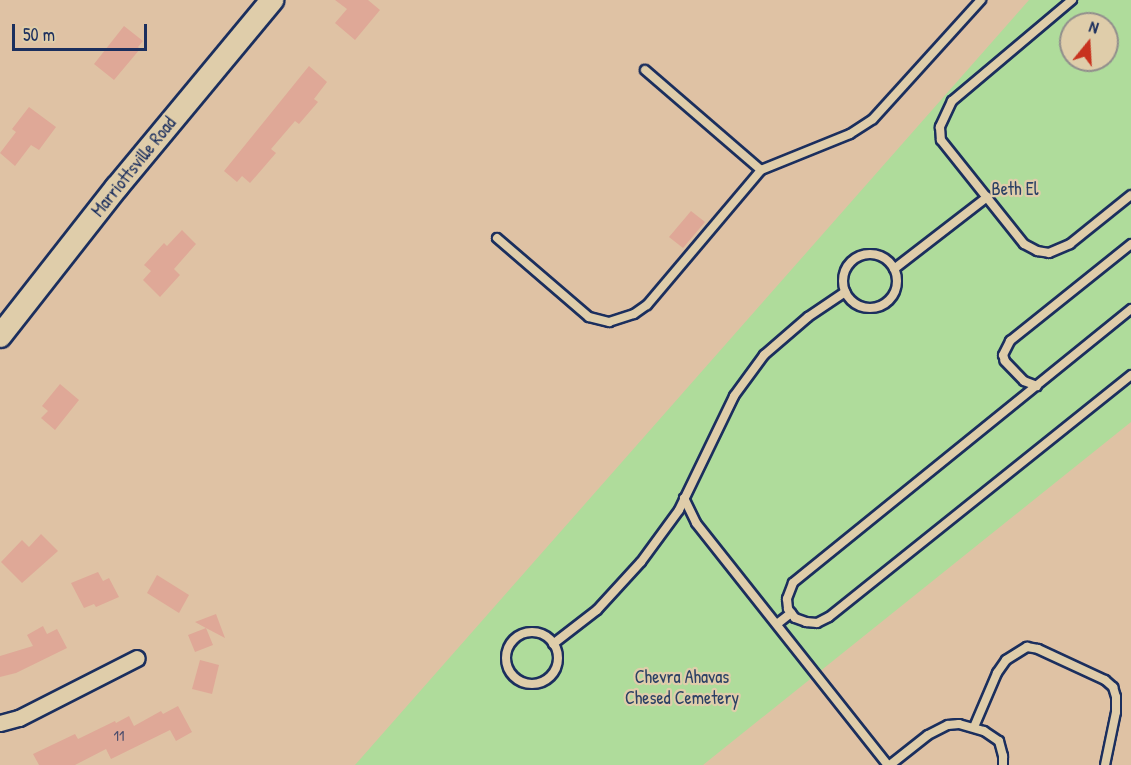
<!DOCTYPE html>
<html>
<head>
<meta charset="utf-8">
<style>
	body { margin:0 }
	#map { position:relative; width:1131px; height:765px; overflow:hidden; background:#dfc2a4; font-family:"Patrick Hand",sans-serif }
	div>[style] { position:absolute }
	.green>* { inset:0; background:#afdc9b }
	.building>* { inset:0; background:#dfa897 }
	.roads { filter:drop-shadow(2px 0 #1b2f5e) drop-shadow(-2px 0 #1b2f5e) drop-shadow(0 2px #1b2f5e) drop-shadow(0 -2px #1b2f5e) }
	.lane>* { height:8px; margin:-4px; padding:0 4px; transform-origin:4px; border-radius:4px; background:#dfcdaa }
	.lane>.ring { margin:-4px; padding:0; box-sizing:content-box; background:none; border:8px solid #dfcdaa; border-radius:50% }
	.street>* { height:15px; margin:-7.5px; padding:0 7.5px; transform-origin:7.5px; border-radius:7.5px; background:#dfcdaa }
	.secondary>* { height:22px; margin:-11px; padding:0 11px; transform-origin:11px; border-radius:11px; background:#dfcdaa }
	span { translate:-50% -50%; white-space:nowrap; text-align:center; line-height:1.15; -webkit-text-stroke:4.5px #dfcdaa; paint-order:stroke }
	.number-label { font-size:15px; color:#4c4d6c }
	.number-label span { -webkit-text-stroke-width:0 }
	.street-label { font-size:18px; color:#1b2f5e }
	.park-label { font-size:18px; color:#2a4064 }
	.north { position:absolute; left:1059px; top:12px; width:60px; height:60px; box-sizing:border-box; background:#dfcdaa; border:2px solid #918e8c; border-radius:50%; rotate:18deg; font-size:16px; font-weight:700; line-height:24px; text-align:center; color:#1b2f5e }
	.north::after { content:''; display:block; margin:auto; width:21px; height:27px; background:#c8321e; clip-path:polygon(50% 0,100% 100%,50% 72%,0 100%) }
	.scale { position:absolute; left:12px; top:24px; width:135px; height:27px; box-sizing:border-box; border:3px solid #1b2f5e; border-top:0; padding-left:8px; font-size:18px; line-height:21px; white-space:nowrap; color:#1b2f5e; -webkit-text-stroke:4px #dfcdaa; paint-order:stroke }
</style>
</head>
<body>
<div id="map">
	<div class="green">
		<div style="clip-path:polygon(evenodd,1029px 0,1131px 0,1131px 422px,703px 765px,355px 765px,1029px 0,1071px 24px,1107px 24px,1107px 60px,1071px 60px,1071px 24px)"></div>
	</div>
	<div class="building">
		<div style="clip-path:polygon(335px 0,368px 0,380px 10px,355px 40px,335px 23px,347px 9px)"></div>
		<div style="clip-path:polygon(124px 26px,143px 41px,138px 47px,140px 49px,114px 80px,94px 64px)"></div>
		<div style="clip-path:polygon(309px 66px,327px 82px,314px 99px,318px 102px,299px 124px,295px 121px,271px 149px,276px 153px,250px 183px,242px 176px,237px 182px,224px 171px)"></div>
		<div style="clip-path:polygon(29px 107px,56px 127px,39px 150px,31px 145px,15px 166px,0 153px,16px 132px,12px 129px)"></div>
		<div style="clip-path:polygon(691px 211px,705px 222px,683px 248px,669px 237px)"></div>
		<div style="clip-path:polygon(182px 230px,196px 244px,174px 269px,180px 275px,160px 297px,143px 280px,151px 271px,144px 265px,164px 243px,167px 246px)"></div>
		<div style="clip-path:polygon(60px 384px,79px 400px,55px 430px,41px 418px,48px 411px,42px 406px)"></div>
		<div style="clip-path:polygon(41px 534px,58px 551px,22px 583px,1px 562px,22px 540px,29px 547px)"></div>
		<div style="clip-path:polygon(98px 572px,103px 581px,109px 578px,119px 597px,96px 607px,94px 604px,84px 608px,71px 583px)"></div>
		<div style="clip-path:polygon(157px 575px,189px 595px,179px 613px,147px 593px)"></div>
		<div style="clip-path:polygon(216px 614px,225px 638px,206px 628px,213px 645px,195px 652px,188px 635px,206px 628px,195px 622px)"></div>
		<div style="clip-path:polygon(43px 626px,47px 634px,57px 629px,67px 648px,16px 673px,0 677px,0 656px,33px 646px,27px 635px)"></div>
		<div style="clip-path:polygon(200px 660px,219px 665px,212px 694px,192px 689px)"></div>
		<div style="clip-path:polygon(178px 706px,192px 732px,176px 741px,170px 730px,111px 759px,106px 749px,75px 765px,39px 765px,33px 754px,75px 734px,78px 739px,115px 721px,116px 723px,129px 716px,134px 726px,161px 711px,163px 714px)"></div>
	</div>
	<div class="roads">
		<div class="lane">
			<div style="left:1072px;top:0;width:157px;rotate:139.9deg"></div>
			<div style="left:952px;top:101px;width:29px;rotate:115deg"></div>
			<div style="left:940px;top:127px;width:13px;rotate:86deg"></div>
			<div style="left:941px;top:140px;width:133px;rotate:51.4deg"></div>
			<div style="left:1024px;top:244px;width:15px;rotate:28deg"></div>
			<div style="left:1037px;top:251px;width:12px;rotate:9deg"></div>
			<div style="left:1049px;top:253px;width:23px;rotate:-23deg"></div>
			<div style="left:1070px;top:244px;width:78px;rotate:-38.8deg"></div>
			<div style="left:645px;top:70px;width:153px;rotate:40.8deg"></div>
			<div style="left:497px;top:238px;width:121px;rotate:40.7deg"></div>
			<div style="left:589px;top:317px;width:21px;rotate:14deg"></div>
			<div style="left:609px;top:322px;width:26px;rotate:-18deg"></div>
			<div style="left:634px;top:314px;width:16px;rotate:-35deg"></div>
			<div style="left:647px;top:305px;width:177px;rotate:-49.8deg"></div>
			<div style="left:761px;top:170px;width:96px;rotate:-22deg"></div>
			<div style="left:850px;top:134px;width:27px;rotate:-33deg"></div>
			<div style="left:873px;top:119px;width:161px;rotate:-47.8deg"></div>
			<div class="ring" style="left:843px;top:254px;width:46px;height:46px"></div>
			<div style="left:894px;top:269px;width:118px;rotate:-37.7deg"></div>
			<div style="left:1131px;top:309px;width:435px;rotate:141deg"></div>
			<div style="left:793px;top:583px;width:17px;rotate:111deg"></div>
			<div style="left:787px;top:599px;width:10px;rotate:84deg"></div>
			<div style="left:788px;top:609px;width:11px;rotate:52deg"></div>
			<div style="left:795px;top:618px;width:12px;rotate:20deg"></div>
			<div style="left:806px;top:622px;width:11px;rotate:5deg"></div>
			<div style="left:817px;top:623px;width:13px;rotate:-27deg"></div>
			<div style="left:829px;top:617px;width:387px;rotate:-38.7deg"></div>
			<div style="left:1037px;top:386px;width:14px;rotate:-159deg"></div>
			<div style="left:1024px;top:381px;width:28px;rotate:-134deg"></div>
			<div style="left:1005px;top:361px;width:6px;rotate:-108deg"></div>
			<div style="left:1003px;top:355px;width:16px;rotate:-63deg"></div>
			<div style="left:1010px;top:341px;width:155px;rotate:-38.7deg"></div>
			<div style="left:684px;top:498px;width:28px;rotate:64deg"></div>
			<div style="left:696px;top:523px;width:309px;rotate:51.6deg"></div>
			<div style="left:777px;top:624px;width:18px;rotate:-38deg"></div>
			<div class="ring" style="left:506px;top:632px;width:44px;height:44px"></div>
			<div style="left:553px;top:644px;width:56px;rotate:-37.7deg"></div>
			<div style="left:597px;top:610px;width:65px;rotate:-47.5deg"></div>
			<div style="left:641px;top:562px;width:64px;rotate:-53.8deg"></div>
			<div style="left:679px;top:510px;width:127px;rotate:-64.2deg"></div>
			<div style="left:734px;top:396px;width:51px;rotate:-53.8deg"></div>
			<div style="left:764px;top:355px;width:58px;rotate:-40.8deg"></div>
			<div style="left:808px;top:317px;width:45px;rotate:-34deg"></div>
			<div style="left:974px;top:727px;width:59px;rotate:-66.9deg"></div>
			<div style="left:997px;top:673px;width:16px;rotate:-55deg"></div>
			<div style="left:1006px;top:660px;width:25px;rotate:-32deg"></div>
			<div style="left:1027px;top:647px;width:11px;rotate:10deg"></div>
			<div style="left:1038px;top:649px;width:74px;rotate:24.8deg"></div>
			<div style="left:1105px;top:680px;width:11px;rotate:41deg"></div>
			<div style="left:1113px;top:687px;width:10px;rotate:73deg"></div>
			<div style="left:1116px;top:697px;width:15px;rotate:90deg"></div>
			<div style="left:1116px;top:712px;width:54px;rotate:101.7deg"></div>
			<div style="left:890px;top:765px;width:48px;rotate:-38.3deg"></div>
			<div style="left:928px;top:735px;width:22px;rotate:-27deg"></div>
			<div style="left:948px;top:725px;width:11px;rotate:-5deg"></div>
			<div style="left:959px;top:724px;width:26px;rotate:16deg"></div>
			<div style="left:984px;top:731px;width:18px;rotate:34deg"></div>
			<div style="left:999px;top:741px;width:16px;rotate:75deg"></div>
			<div style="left:1003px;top:756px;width:9px;rotate:90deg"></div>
		</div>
		<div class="street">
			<div style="left:0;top:723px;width:20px;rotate:-15deg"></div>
			<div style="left:19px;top:718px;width:132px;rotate:-27deg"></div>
		</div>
		<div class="secondary">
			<div style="left:0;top:336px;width:189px;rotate:-51.9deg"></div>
			<div style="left:117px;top:187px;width:243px;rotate:-50.3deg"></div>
		</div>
	</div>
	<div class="number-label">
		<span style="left:119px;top:736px">11</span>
	</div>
	<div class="street-label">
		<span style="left:134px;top:167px;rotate:-51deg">Marriottsville Road</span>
	</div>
	<div class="park-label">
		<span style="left:1015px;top:189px">Beth El</span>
		<span style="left:682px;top:688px">Chevra Ahavas<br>Chesed Cemetery</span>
	</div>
	<div class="north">N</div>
	<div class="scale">50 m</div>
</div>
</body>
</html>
